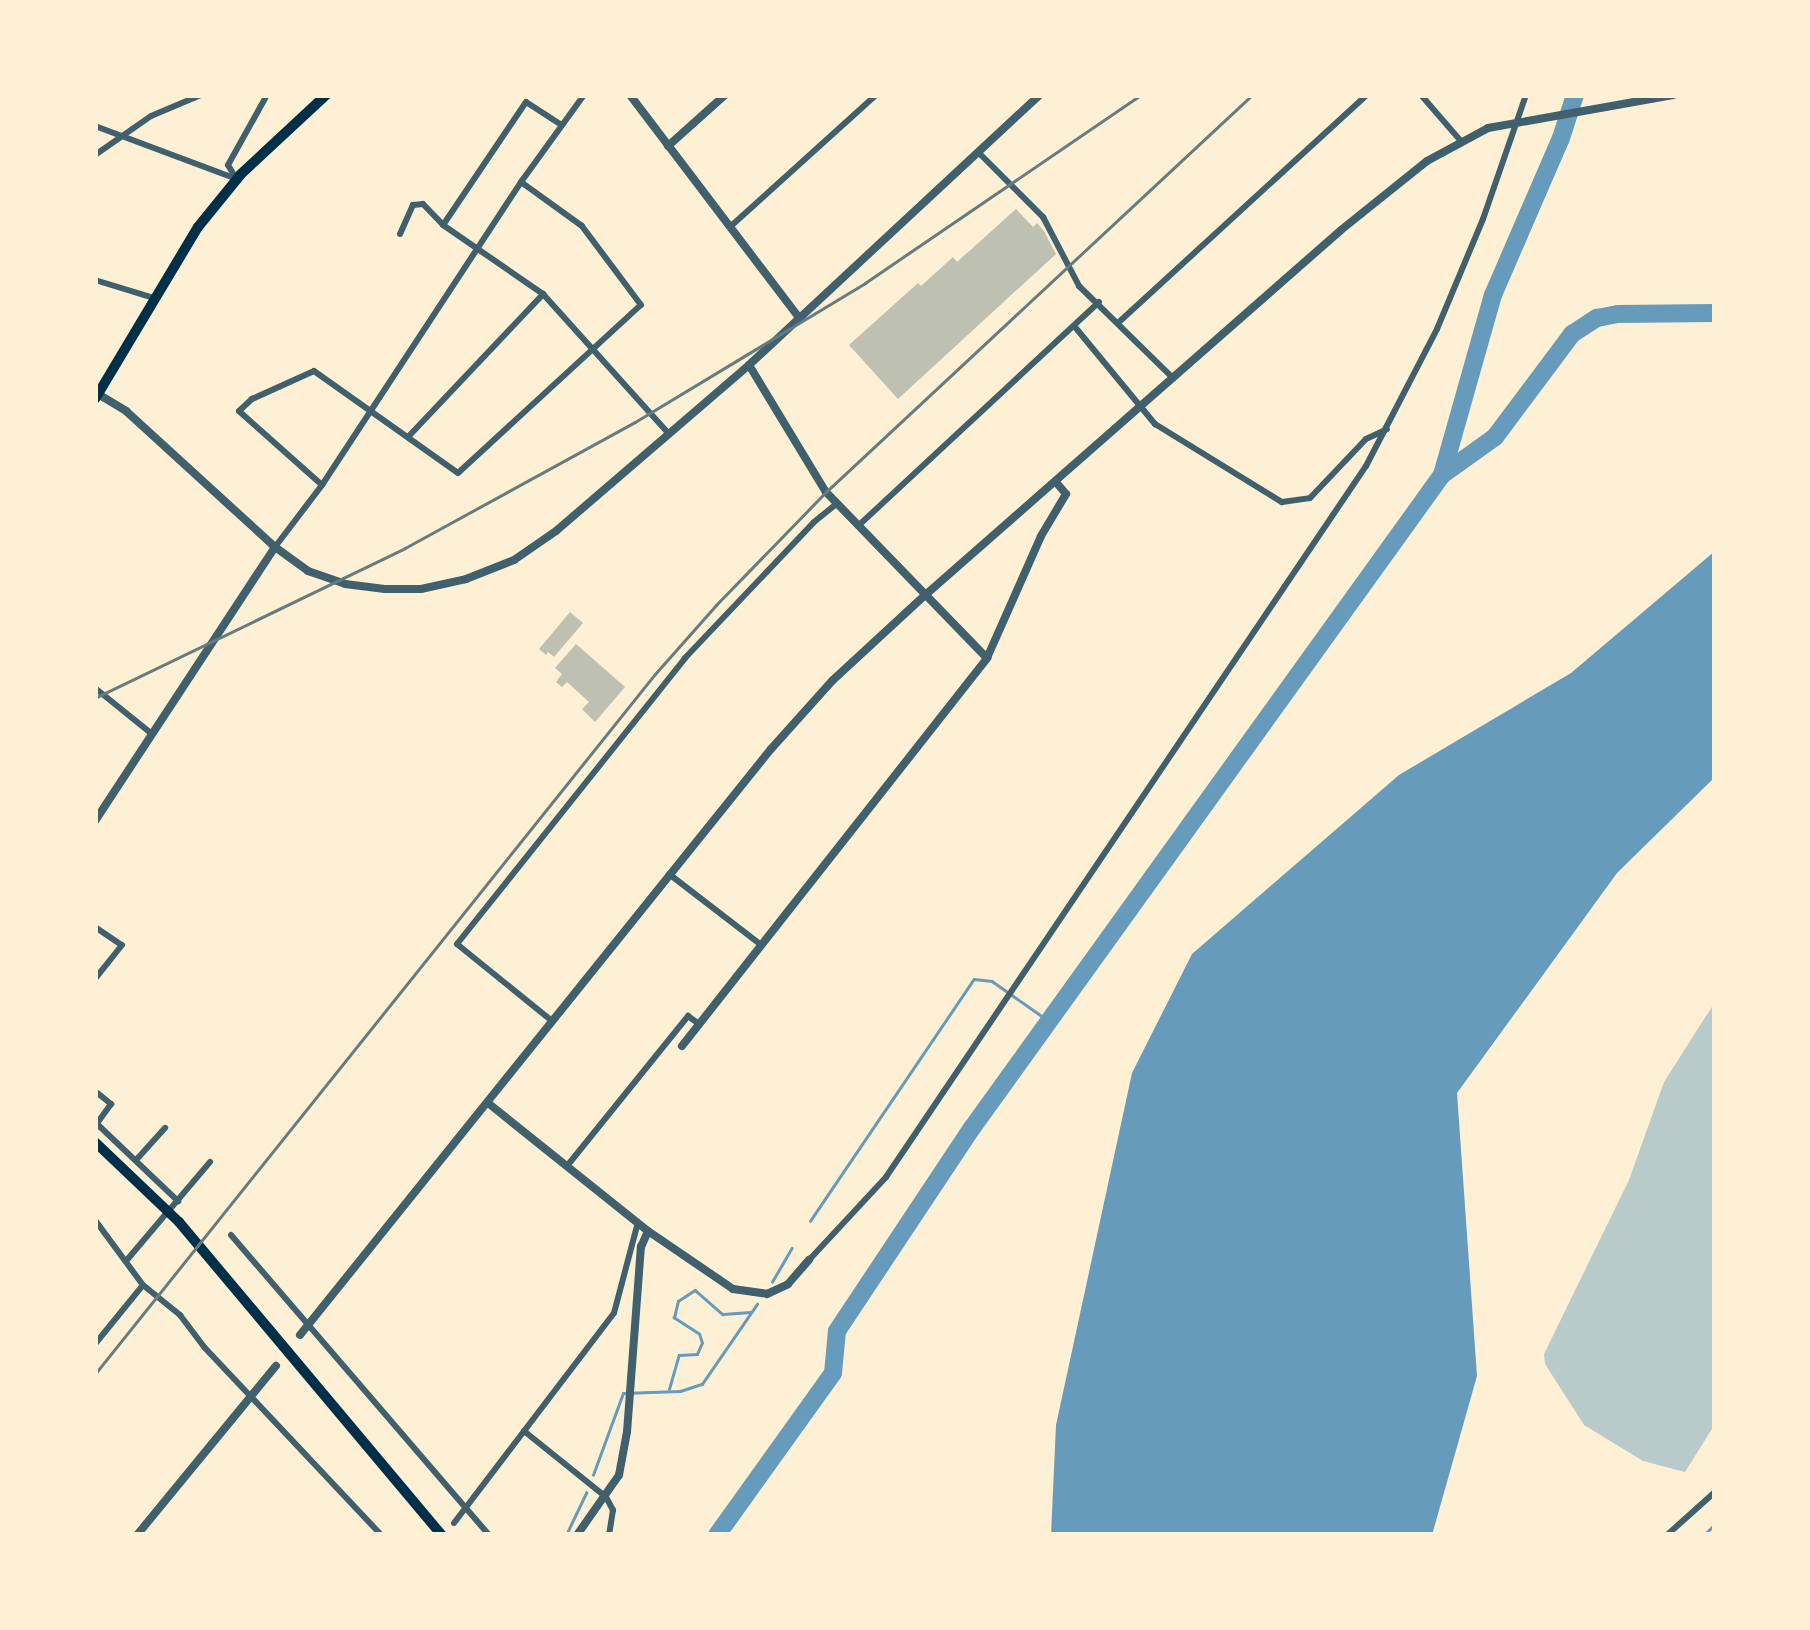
<!DOCTYPE html>
<html>
<head>
<meta charset="utf-8">
<style>
	body { margin:0 }
	#map { position:relative; width:1810px; height:1630px; overflow:hidden; background:#fdf0d5; font-family:Karla,sans-serif }
	div>[style] { position:absolute }
	.green>* { inset:0; background:#b9caca }
	.water>* { inset:0; background:#669bbc }
	.stream>* { height:2.5px; margin:-1.25px; padding:0 1.25px; transform-origin:1.25px; border-radius:1.25px; background:#669bbc }
	.river>* { height:18px; margin:-9px; padding:0 9px; transform-origin:9px; border-radius:9px; background:#669bbc }
	.building>* { inset:0; background:#bec0b2 }
	.minor>* { height:6px; margin:-3px; padding:0 3px; transform-origin:3px; border-radius:3px; background:#3f606c }
	.tertiary>* { height:8px; margin:-4px; padding:0 4px; transform-origin:4px; border-radius:4px; background:#3f606c }
	.trunk>* { height:10px; margin:-5px; padding:0 5px; transform-origin:5px; border-radius:5px; background:#003049 }
	.rail>* { height:2.5px; margin:-1.25px; padding:0 1.25px; transform-origin:1.25px; border-radius:1.25px; background:#657d81 }
	span { translate:-50% -50%; white-space:nowrap; text-align:center; line-height:1.15; -webkit-text-stroke:9px #fdf0d5; paint-order:stroke }
	.frame { position:absolute; inset:0; border:98px solid #fdf0d5; pointer-events:none }
</style>
</head>
<body>
<div id="map">
	<div class="green">
		<div style="clip-path:polygon(1715px 1002px,1715px 1424px,1685px 1472px,1643px 1461px,1584px 1425px,1545px 1364px,1544px 1354px,1629px 1180px,1664px 1082px)"></div>
	</div>
	<div class="water">
		<div style="clip-path:polygon(1715px 551px,1715px 777px,1617px 873px,1457px 1093px,1477px 1376px,1432px 1535px,1051px 1535px,1056px 1425px,1132px 1073px,1192px 954px,1399px 775px,1571px 673px)"></div>
	</div>
	<div class="stream">
		<div style="left:810px;top:1221px;width:292px;rotate:-55.9deg"></div>
		<div style="left:974px;top:979px;width:18px;rotate:6deg"></div>
		<div style="left:992px;top:981px;width:70px;rotate:35.1deg"></div>
		<div style="left:772px;top:1282px;width:39px;rotate:-60deg"></div>
		<div style="left:669px;top:1389px;width:35px;rotate:-74deg"></div>
		<div style="left:679px;top:1355px;width:18px;rotate:-3deg"></div>
		<div style="left:697px;top:1354px;width:12px;rotate:-66deg"></div>
		<div style="left:702px;top:1343px;width:9px;rotate:-108deg"></div>
		<div style="left:699px;top:1334px;width:30px;rotate:-147deg"></div>
		<div style="left:674px;top:1318px;width:17px;rotate:-77deg"></div>
		<div style="left:678px;top:1301px;width:20px;rotate:-33deg"></div>
		<div style="left:695px;top:1290px;width:37px;rotate:41deg"></div>
		<div style="left:723px;top:1314px;width:27px;rotate:-4deg"></div>
		<div style="left:593px;top:1475px;width:87px;rotate:-69.9deg"></div>
		<div style="left:623px;top:1393px;width:57px;rotate:-2deg"></div>
		<div style="left:680px;top:1391px;width:23px;rotate:-18deg"></div>
		<div style="left:702px;top:1384px;width:97px;rotate:-55.5deg"></div>
		<div style="left:566px;top:1535px;width:47px;rotate:-64.5deg"></div>
		<div style="left:1704px;top:1535px;width:16px;rotate:-45deg"></div>
	</div>
	<div class="river">
		<div style="left:1442px;top:475px;width:187px;rotate:-74.2deg"></div>
		<div style="left:1493px;top:295px;width:171px;rotate:-66.6deg"></div>
		<div style="left:1561px;top:138px;width:45px;rotate:-72deg"></div>
		<div style="left:717px;top:1535px;width:199px;rotate:-54.4deg"></div>
		<div style="left:833px;top:1373px;width:42px;rotate:-84.6deg"></div>
		<div style="left:837px;top:1331px;width:244px;rotate:-56.4deg"></div>
		<div style="left:972px;top:1128px;width:805px;rotate:-54.26deg"></div>
		<div style="left:1442px;top:475px;width:65px;rotate:-35.6deg"></div>
		<div style="left:1495px;top:437px;width:129px;rotate:-53.2deg"></div>
		<div style="left:1572px;top:334px;width:30px;rotate:-33deg"></div>
		<div style="left:1597px;top:318px;width:21px;rotate:-11deg"></div>
		<div style="left:1618px;top:314px;width:97px;rotate:-0.6deg"></div>
	</div>
	<div class="building">
		<div style="clip-path:polygon(1016px 209px,1033px 227px,1037px 223px,1044px 231px,1056px 254px,898px 399px,849px 345px,918px 283px,921px 286px,953px 257px,957px 262px)"></div>
		<div style="clip-path:polygon(570px 612px,583px 623px,554px 657px,548px 652px,546px 655px,539px 649px)"></div>
		<div style="clip-path:polygon(576px 644px,625px 687px,595px 722px,582px 709px,589px 702px,567px 682px,562px 687px,556px 682px,562px 674px,555px 668px)"></div>
	</div>
	<div class="minor">
		<div style="left:1421px;top:95px;width:60px;rotate:49.1deg"></div>
		<div style="left:560px;top:124px;width:40px;rotate:-147.1deg"></div>
		<div style="left:526px;top:102px;width:148px;rotate:124deg"></div>
		<div style="left:443px;top:225px;width:121px;rotate:34.6deg"></div>
		<div style="left:543px;top:294px;width:187px;rotate:48deg"></div>
		<div style="left:95px;top:126px;width:152px;rotate:20.5deg"></div>
		<div style="left:979px;top:153px;width:91px;rotate:45deg"></div>
		<div style="left:1043px;top:217px;width:78px;rotate:62.4deg"></div>
		<div style="left:1079px;top:286px;width:132px;rotate:44.4deg"></div>
		<div style="left:95px;top:155px;width:68px;rotate:-34.9deg"></div>
		<div style="left:151px;top:116px;width:54px;rotate:-22.8deg"></div>
		<div style="left:236px;top:178px;width:15px;rotate:-122deg"></div>
		<div style="left:228px;top:165px;width:80px;rotate:-60.9deg"></div>
		<div style="left:731px;top:226px;width:195px;rotate:-42.1deg"></div>
		<div style="left:400px;top:234px;width:32px;rotate:-66deg"></div>
		<div style="left:413px;top:205px;width:10px;rotate:-6deg"></div>
		<div style="left:423px;top:204px;width:29px;rotate:46deg"></div>
		<div style="left:95px;top:280px;width:62px;rotate:17deg"></div>
		<div style="left:1119px;top:322px;width:336px;rotate:-42.5deg"></div>
		<div style="left:1075px;top:327px;width:126px;rotate:50.5deg"></div>
		<div style="left:1155px;top:424px;width:149px;rotate:31.6deg"></div>
		<div style="left:1282px;top:502px;width:28px;rotate:-8deg"></div>
		<div style="left:1310px;top:498px;width:81px;rotate:-46.5deg"></div>
		<div style="left:1366px;top:439px;width:23px;rotate:-25deg"></div>
		<div style="left:408px;top:437px;width:197px;rotate:-46.6deg"></div>
		<div style="left:322px;top:485px;width:111px;rotate:-138.3deg"></div>
		<div style="left:239px;top:411px;width:18px;rotate:-43deg"></div>
		<div style="left:252px;top:399px;width:68px;rotate:-24.3deg"></div>
		<div style="left:314px;top:371px;width:176px;rotate:35.3deg"></div>
		<div style="left:458px;top:473px;width:248px;rotate:-42.6deg"></div>
		<div style="left:641px;top:305px;width:99px;rotate:-126.8deg"></div>
		<div style="left:582px;top:226px;width:75px;rotate:-144.2deg"></div>
		<div style="left:858px;top:526px;width:329px;rotate:-42.9deg"></div>
		<div style="left:275px;top:547px;width:78px;rotate:-52.8deg"></div>
		<div style="left:322px;top:485px;width:363px;rotate:-56.7deg"></div>
		<div style="left:521px;top:182px;width:107px;rotate:-54.1deg"></div>
		<div style="left:95px;top:688px;width:73px;rotate:38.9deg"></div>
		<div style="left:669px;top:874px;width:115px;rotate:37.6deg"></div>
		<div style="left:95px;top:927px;width:32px;rotate:34deg"></div>
		<div style="left:122px;top:945px;width:43px;rotate:128.5deg"></div>
		<div style="left:552px;top:1021px;width:122px;rotate:-141deg"></div>
		<div style="left:457px;top:944px;width:366px;rotate:-51.4deg"></div>
		<div style="left:685px;top:658px;width:187px;rotate:-46.5deg"></div>
		<div style="left:814px;top:522px;width:28px;rotate:-39deg"></div>
		<div style="left:95px;top:1091px;width:21px;rotate:39deg"></div>
		<div style="left:111px;top:1104px;width:24px;rotate:126deg"></div>
		<div style="left:95px;top:1122px;width:115px;rotate:43.6deg"></div>
		<div style="left:137px;top:1159px;width:42px;rotate:-47.9deg"></div>
		<div style="left:567px;top:1166px;width:193px;rotate:-51.1deg"></div>
		<div style="left:688px;top:1016px;width:14px;rotate:36deg"></div>
		<div style="left:95px;top:1220px;width:81px;rotate:53.6deg"></div>
		<div style="left:143px;top:1285px;width:48px;rotate:39deg"></div>
		<div style="left:180px;top:1315px;width:41px;rotate:52.9deg"></div>
		<div style="left:205px;top:1348px;width:257px;rotate:46.7deg"></div>
		<div style="left:231px;top:1235px;width:396px;rotate:49.3deg"></div>
		<div style="left:809px;top:1260px;width:113px;rotate:-47.1deg"></div>
		<div style="left:886px;top:1177px;width:858px;rotate:-55.98deg"></div>
		<div style="left:1366px;top:466px;width:154px;rotate:-62.6deg"></div>
		<div style="left:1437px;top:329px;width:119px;rotate:-67.3deg"></div>
		<div style="left:1483px;top:219px;width:131px;rotate:-70.9deg"></div>
		<div style="left:126px;top:1261px;width:130px;rotate:-49.7deg"></div>
		<div style="left:95px;top:1344px;width:76px;rotate:-50.9deg"></div>
		<div style="left:524px;top:1431px;width:105px;rotate:38.8deg"></div>
		<div style="left:606px;top:1497px;width:15px;rotate:62deg"></div>
		<div style="left:613px;top:1510px;width:25px;rotate:99deg"></div>
		<div style="left:454px;top:1523px;width:264px;rotate:-52.7deg"></div>
		<div style="left:614px;top:1313px;width:94px;rotate:-75.2deg"></div>
		<div style="left:1667px;top:1535px;width:64px;rotate:-41.9deg"></div>
	</div>
	<div class="tertiary">
		<div style="left:630px;top:95px;width:278px;rotate:52.8deg"></div>
		<div style="left:668px;top:146px;width:76px;rotate:-41.8deg"></div>
		<div style="left:749px;top:365px;width:149px;rotate:58.8deg"></div>
		<div style="left:826px;top:492px;width:231px;rotate:45.9deg"></div>
		<div style="left:98px;top:394px;width:33px;rotate:31deg"></div>
		<div style="left:126px;top:411px;width:202px;rotate:42.4deg"></div>
		<div style="left:275px;top:547px;width:41px;rotate:36deg"></div>
		<div style="left:308px;top:571px;width:39px;rotate:19deg"></div>
		<div style="left:345px;top:584px;width:40px;rotate:7.1deg"></div>
		<div style="left:385px;top:589px;width:36px"></div>
		<div style="left:421px;top:589px;width:46px;rotate:-12.5deg"></div>
		<div style="left:466px;top:579px;width:52px;rotate:-21.6deg"></div>
		<div style="left:514px;top:560px;width:51px;rotate:-34.6deg"></div>
		<div style="left:556px;top:531px;width:255px;rotate:-40.7deg"></div>
		<div style="left:749px;top:365px;width:397px;rotate:-42.9deg"></div>
		<div style="left:95px;top:821px;width:328px;rotate:-56.7deg"></div>
		<div style="left:682px;top:1046px;width:494px;rotate:-51.8deg"></div>
		<div style="left:987px;top:658px;width:133px;rotate:-66.1deg"></div>
		<div style="left:1041px;top:536px;width:49px;rotate:-59.2deg"></div>
		<div style="left:1066px;top:494px;width:16px;rotate:-130deg"></div>
		<div style="left:488px;top:1103px;width:205px;rotate:38.7deg"></div>
		<div style="left:648px;top:1231px;width:103px;rotate:34.3deg"></div>
		<div style="left:733px;top:1289px;width:34px;rotate:8deg"></div>
		<div style="left:767px;top:1294px;width:23px;rotate:-25deg"></div>
		<div style="left:788px;top:1284px;width:32px;rotate:-49deg"></div>
		<div style="left:300px;top:1335px;width:752px;rotate:-51.21deg"></div>
		<div style="left:771px;top:749px;width:93px;rotate:-48.1deg"></div>
		<div style="left:833px;top:680px;width:122px;rotate:-42.7deg"></div>
		<div style="left:923px;top:597px;width:556px;rotate:-41.28deg"></div>
		<div style="left:1341px;top:230px;width:110px;rotate:-38.7deg"></div>
		<div style="left:1427px;top:161px;width:69px;rotate:-28.4deg"></div>
		<div style="left:1488px;top:128px;width:188px;rotate:-10.1deg"></div>
		<div style="left:137px;top:1535px;width:219px;rotate:-50.6deg"></div>
		<div style="left:577px;top:1535px;width:73px;rotate:-55deg"></div>
		<div style="left:619px;top:1475px;width:44px;rotate:-79.5deg"></div>
		<div style="left:627px;top:1432px;width:186px;rotate:-85.7deg"></div>
		<div style="left:641px;top:1247px;width:17px;rotate:-66deg"></div>
	</div>
	<div class="trunk">
		<div style="left:95px;top:399px;width:200px;rotate:-59.1deg"></div>
		<div style="left:198px;top:227px;width:68px;rotate:-50.9deg"></div>
		<div style="left:241px;top:174px;width:116px;rotate:-42.9deg"></div>
		<div style="left:95px;top:1142px;width:116px;rotate:43.6deg"></div>
		<div style="left:179px;top:1222px;width:409px;rotate:50deg"></div>
	</div>
	<div class="rail">
		<div style="left:95px;top:698px;width:344px;rotate:-25.8deg"></div>
		<div style="left:405px;top:548px;width:262px;rotate:-28.7deg"></div>
		<div style="left:635px;top:422px;width:269px;rotate:-31.1deg"></div>
		<div style="left:865px;top:283px;width:334px;rotate:-34.3deg"></div>
		<div style="left:95px;top:1374px;width:896px;rotate:-51.34deg"></div>
		<div style="left:655px;top:674px;width:92px;rotate:-48.5deg"></div>
		<div style="left:716px;top:605px;width:158px;rotate:-45.8deg"></div>
		<div style="left:826px;top:492px;width:582px;rotate:-42.98deg"></div>
	</div>
	<div class="frame"></div>
</div>
</body>
</html>
